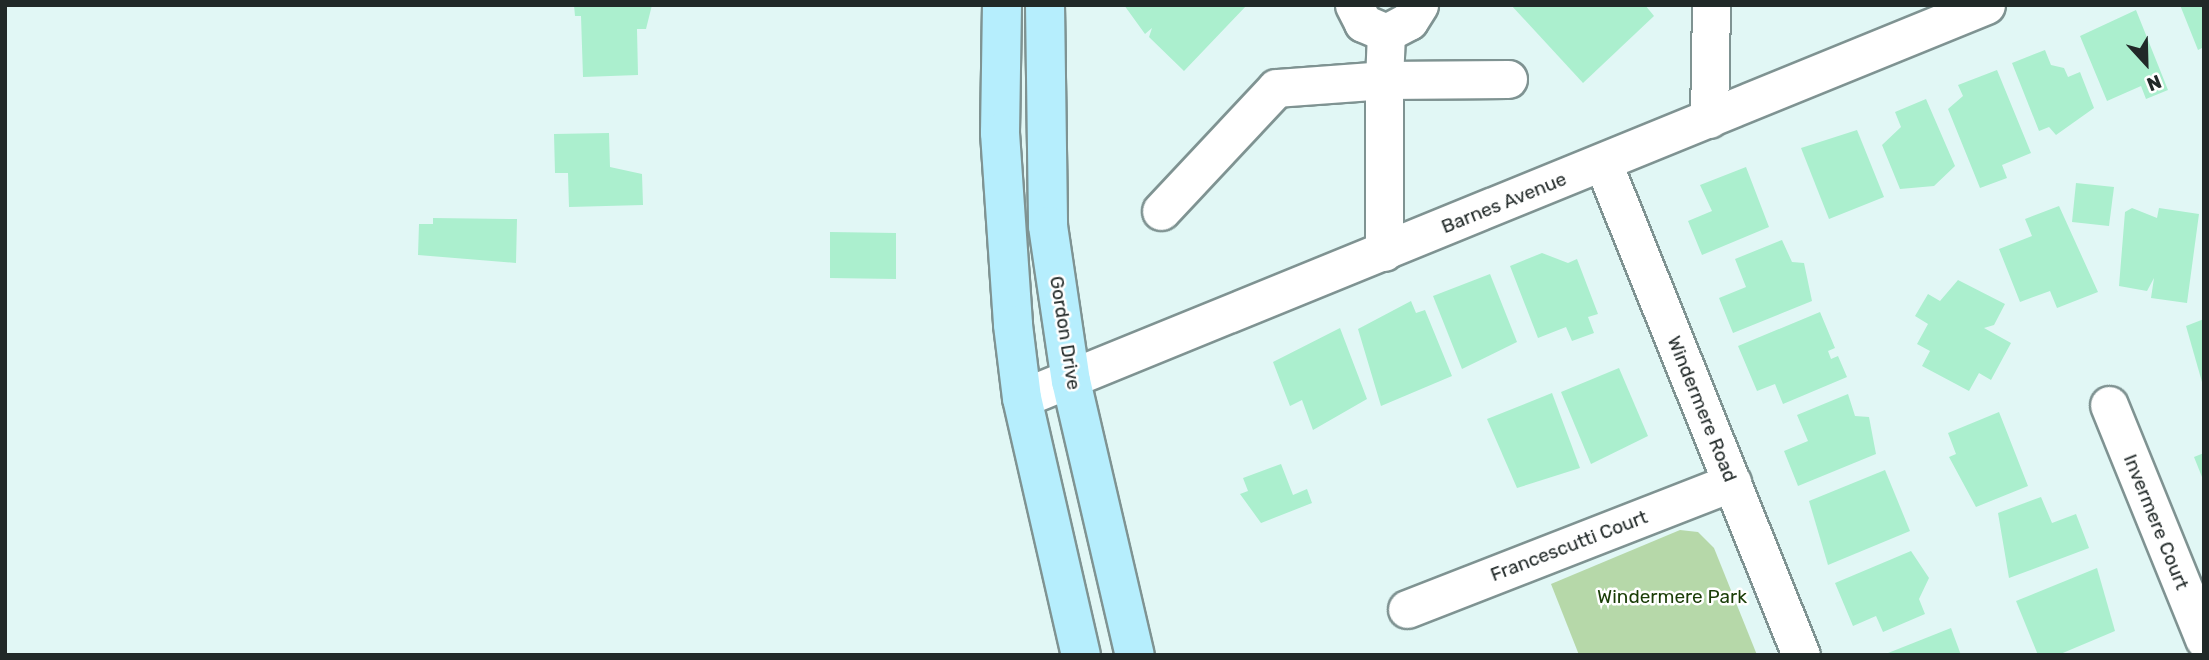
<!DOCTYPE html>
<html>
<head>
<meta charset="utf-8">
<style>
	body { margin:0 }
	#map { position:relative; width:2209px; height:660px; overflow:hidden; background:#e1f7f5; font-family:Rubik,sans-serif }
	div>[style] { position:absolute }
	.green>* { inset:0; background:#b6d8a9 }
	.building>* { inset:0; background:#abefce }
	.roads { filter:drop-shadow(2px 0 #7f9392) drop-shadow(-2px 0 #7f9392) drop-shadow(0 2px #7f9392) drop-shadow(0 -2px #7f9392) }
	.minor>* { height:37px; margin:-18.5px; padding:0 18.5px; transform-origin:18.5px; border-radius:18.5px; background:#fff }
	.major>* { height:38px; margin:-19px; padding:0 19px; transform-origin:19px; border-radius:19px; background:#b6eefd }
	span { translate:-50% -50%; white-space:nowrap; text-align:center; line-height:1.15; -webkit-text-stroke:5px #fff; paint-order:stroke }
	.street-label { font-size:19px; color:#212928 }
	.park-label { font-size:19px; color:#1a3d07 }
	.frame { position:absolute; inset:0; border:7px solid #212928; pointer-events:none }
	.north { position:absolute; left:2111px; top:28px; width:70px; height:70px; -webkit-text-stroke:5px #fff; paint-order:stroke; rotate:158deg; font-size:19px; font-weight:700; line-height:28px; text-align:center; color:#212928 }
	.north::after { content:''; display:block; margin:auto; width:24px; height:32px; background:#212928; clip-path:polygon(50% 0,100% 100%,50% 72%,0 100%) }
</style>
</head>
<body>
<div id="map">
	<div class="green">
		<div style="clip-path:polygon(1680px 530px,1698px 532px,1714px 548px,1757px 655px,1579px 655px,1551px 584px)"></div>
	</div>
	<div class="building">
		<div style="clip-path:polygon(574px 5px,652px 5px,646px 29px,637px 29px,638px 75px,583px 77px,581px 16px,575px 16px)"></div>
		<div style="clip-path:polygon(1124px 5px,1247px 5px,1184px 71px,1149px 37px,1152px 28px,1145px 34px)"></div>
		<div style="clip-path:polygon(1511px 5px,1645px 5px,1654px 16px,1583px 83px)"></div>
		<div style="clip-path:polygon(2180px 5px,2204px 5px,2204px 47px,2198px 50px)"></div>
		<div style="clip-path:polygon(2136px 10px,2168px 90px,2146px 99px,2141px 86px,2107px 101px,2080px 36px)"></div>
		<div style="clip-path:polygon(2045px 50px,2051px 65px,2064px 68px,2068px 77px,2080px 72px,2094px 108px,2056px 135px,2049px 127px,2039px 131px,2012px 63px)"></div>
		<div style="clip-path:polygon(1997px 70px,2031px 153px,2002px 165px,2007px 178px,1980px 188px,1948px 109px,1963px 96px,1958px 85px)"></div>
		<div style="clip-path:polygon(1926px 99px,1955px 166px,1934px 186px,1900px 189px,1882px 145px,1901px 127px,1895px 112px)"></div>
		<div style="clip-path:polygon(1857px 130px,1884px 197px,1829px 219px,1801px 148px)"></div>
		<div style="clip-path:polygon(609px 133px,610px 167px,642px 174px,643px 205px,569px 207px,568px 173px,555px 173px,554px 134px)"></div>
		<div style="clip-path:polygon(1746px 167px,1769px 227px,1702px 255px,1688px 221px,1712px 211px,1700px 185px)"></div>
		<div style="clip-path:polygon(2076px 183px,2114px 187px,2109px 226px,2072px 222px)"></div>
		<div style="clip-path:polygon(2059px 206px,2098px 292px,2057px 308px,2050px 291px,2020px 302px,1999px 249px,2032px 236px,2025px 219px)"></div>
		<div style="clip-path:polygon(2132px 208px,2157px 218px,2159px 208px,2199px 214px,2187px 303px,2151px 298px,2154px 278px,2147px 291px,2119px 286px,2125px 212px)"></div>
		<div style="clip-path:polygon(433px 218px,517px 219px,516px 263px,418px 255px,419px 224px,433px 224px)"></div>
		<div style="clip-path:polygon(830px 232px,896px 233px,896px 279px,830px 278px)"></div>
		<div style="clip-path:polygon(1782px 240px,1792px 262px,1804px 263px,1812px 301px,1733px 333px,1719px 298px,1746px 287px,1735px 259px)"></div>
		<div style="clip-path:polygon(1542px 253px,1568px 263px,1577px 259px,1598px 314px,1588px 317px,1594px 333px,1572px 341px,1566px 327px,1538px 338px,1510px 266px)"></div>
		<div style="clip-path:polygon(1490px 274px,1517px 342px,1462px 369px,1433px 296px)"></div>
		<div style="clip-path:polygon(1958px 280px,2005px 304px,1994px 325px,1984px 328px,2011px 343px,1991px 380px,1979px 373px,1969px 391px,1922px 366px,1930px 351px,1917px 344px,1928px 324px,1915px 316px,1928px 294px,1940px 301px)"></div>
		<div style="clip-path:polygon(1411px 301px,1416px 313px,1425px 310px,1452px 376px,1381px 406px,1358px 329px)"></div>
		<div style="clip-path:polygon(1820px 312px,1835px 348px,1828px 351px,1831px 359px,1838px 356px,1847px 377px,1783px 404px,1775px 384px,1757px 391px,1738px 346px)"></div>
		<div style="clip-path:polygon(2204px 319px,2204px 389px,2186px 326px)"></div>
		<div style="clip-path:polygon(1340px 328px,1367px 399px,1313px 430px,1302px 400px,1290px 406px,1273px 362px)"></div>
		<div style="clip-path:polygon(1619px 368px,1648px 436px,1591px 464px,1561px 392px)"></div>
		<div style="clip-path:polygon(1552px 393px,1580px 468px,1517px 488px,1487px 419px)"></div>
		<div style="clip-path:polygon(1848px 394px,1855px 416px,1869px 417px,1876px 454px,1798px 486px,1784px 451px,1808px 441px,1797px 415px)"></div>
		<div style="clip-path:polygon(1999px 412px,2028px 486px,1976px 507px,1949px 457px,1956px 454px,1948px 433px)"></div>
		<div style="clip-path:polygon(2204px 453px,2204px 482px,2194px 457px)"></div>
		<div style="clip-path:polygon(1281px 464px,1293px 495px,1307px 489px,1312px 503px,1261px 523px,1240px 494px,1248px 491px,1243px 478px)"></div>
		<div style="clip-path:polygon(1885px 470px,1910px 531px,1828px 565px,1809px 501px)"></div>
		<div style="clip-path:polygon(2041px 497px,2052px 523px,2076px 514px,2089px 548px,2009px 578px,1998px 513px)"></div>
		<div style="clip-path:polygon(1911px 551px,1929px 578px,1919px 599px,1925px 614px,1883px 632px,1876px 616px,1853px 626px,1835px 583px)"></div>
		<div style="clip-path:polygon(2097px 568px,2115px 631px,2058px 655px,2038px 655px,2016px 601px)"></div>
		<div style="clip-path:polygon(1951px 628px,1961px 655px,1883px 655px)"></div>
	</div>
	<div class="roads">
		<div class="minor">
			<div style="left:1354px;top:5px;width:20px;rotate:63deg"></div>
			<div style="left:1363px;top:23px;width:25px;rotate:23deg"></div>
			<div style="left:1386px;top:33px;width:47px;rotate:92.4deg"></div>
			<div style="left:1384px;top:80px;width:124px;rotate:-0.5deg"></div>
			<div style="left:1386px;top:33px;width:26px;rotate:-28deg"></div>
			<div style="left:1409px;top:21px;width:19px;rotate:-58deg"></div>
			<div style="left:1709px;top:119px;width:114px;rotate:-89deg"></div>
			<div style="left:1603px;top:163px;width:530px;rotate:68.08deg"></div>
			<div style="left:1161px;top:211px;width:168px;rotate:-46.9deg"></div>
			<div style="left:1276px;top:88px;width:108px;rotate:-4.2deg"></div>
			<div style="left:1384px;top:80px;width:172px;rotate:90deg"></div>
			<div style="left:1022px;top:398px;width:1041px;rotate:-22.18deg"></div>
			<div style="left:2109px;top:405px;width:253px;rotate:67.9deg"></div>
			<div style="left:1407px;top:609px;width:349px;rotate:-21.3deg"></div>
		</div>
		<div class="major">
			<div style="left:1002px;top:5px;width:128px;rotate:90.9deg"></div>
			<div style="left:1000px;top:133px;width:192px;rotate:86.1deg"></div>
			<div style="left:1013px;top:325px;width:74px;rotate:83deg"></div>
			<div style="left:1022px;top:398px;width:264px;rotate:77.1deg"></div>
			<div style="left:1045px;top:5px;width:221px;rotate:89.2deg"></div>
			<div style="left:1048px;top:226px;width:157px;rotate:81.6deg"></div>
			<div style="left:1071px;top:381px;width:281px;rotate:76.9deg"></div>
		</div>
	</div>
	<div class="street-label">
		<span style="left:1504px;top:203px;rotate:-22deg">Barnes Avenue</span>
		<span style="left:1065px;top:333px;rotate:81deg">Gordon Drive</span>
		<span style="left:1702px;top:409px;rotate:68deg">Windermere Road</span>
		<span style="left:2156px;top:522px;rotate:68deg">Invermere Court</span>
		<span style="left:1569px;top:546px;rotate:-21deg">Francescutti Court</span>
	</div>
	<div class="park-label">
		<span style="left:1672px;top:597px">Windermere Park</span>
	</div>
	<div class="frame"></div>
	<div class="north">N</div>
</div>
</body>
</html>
